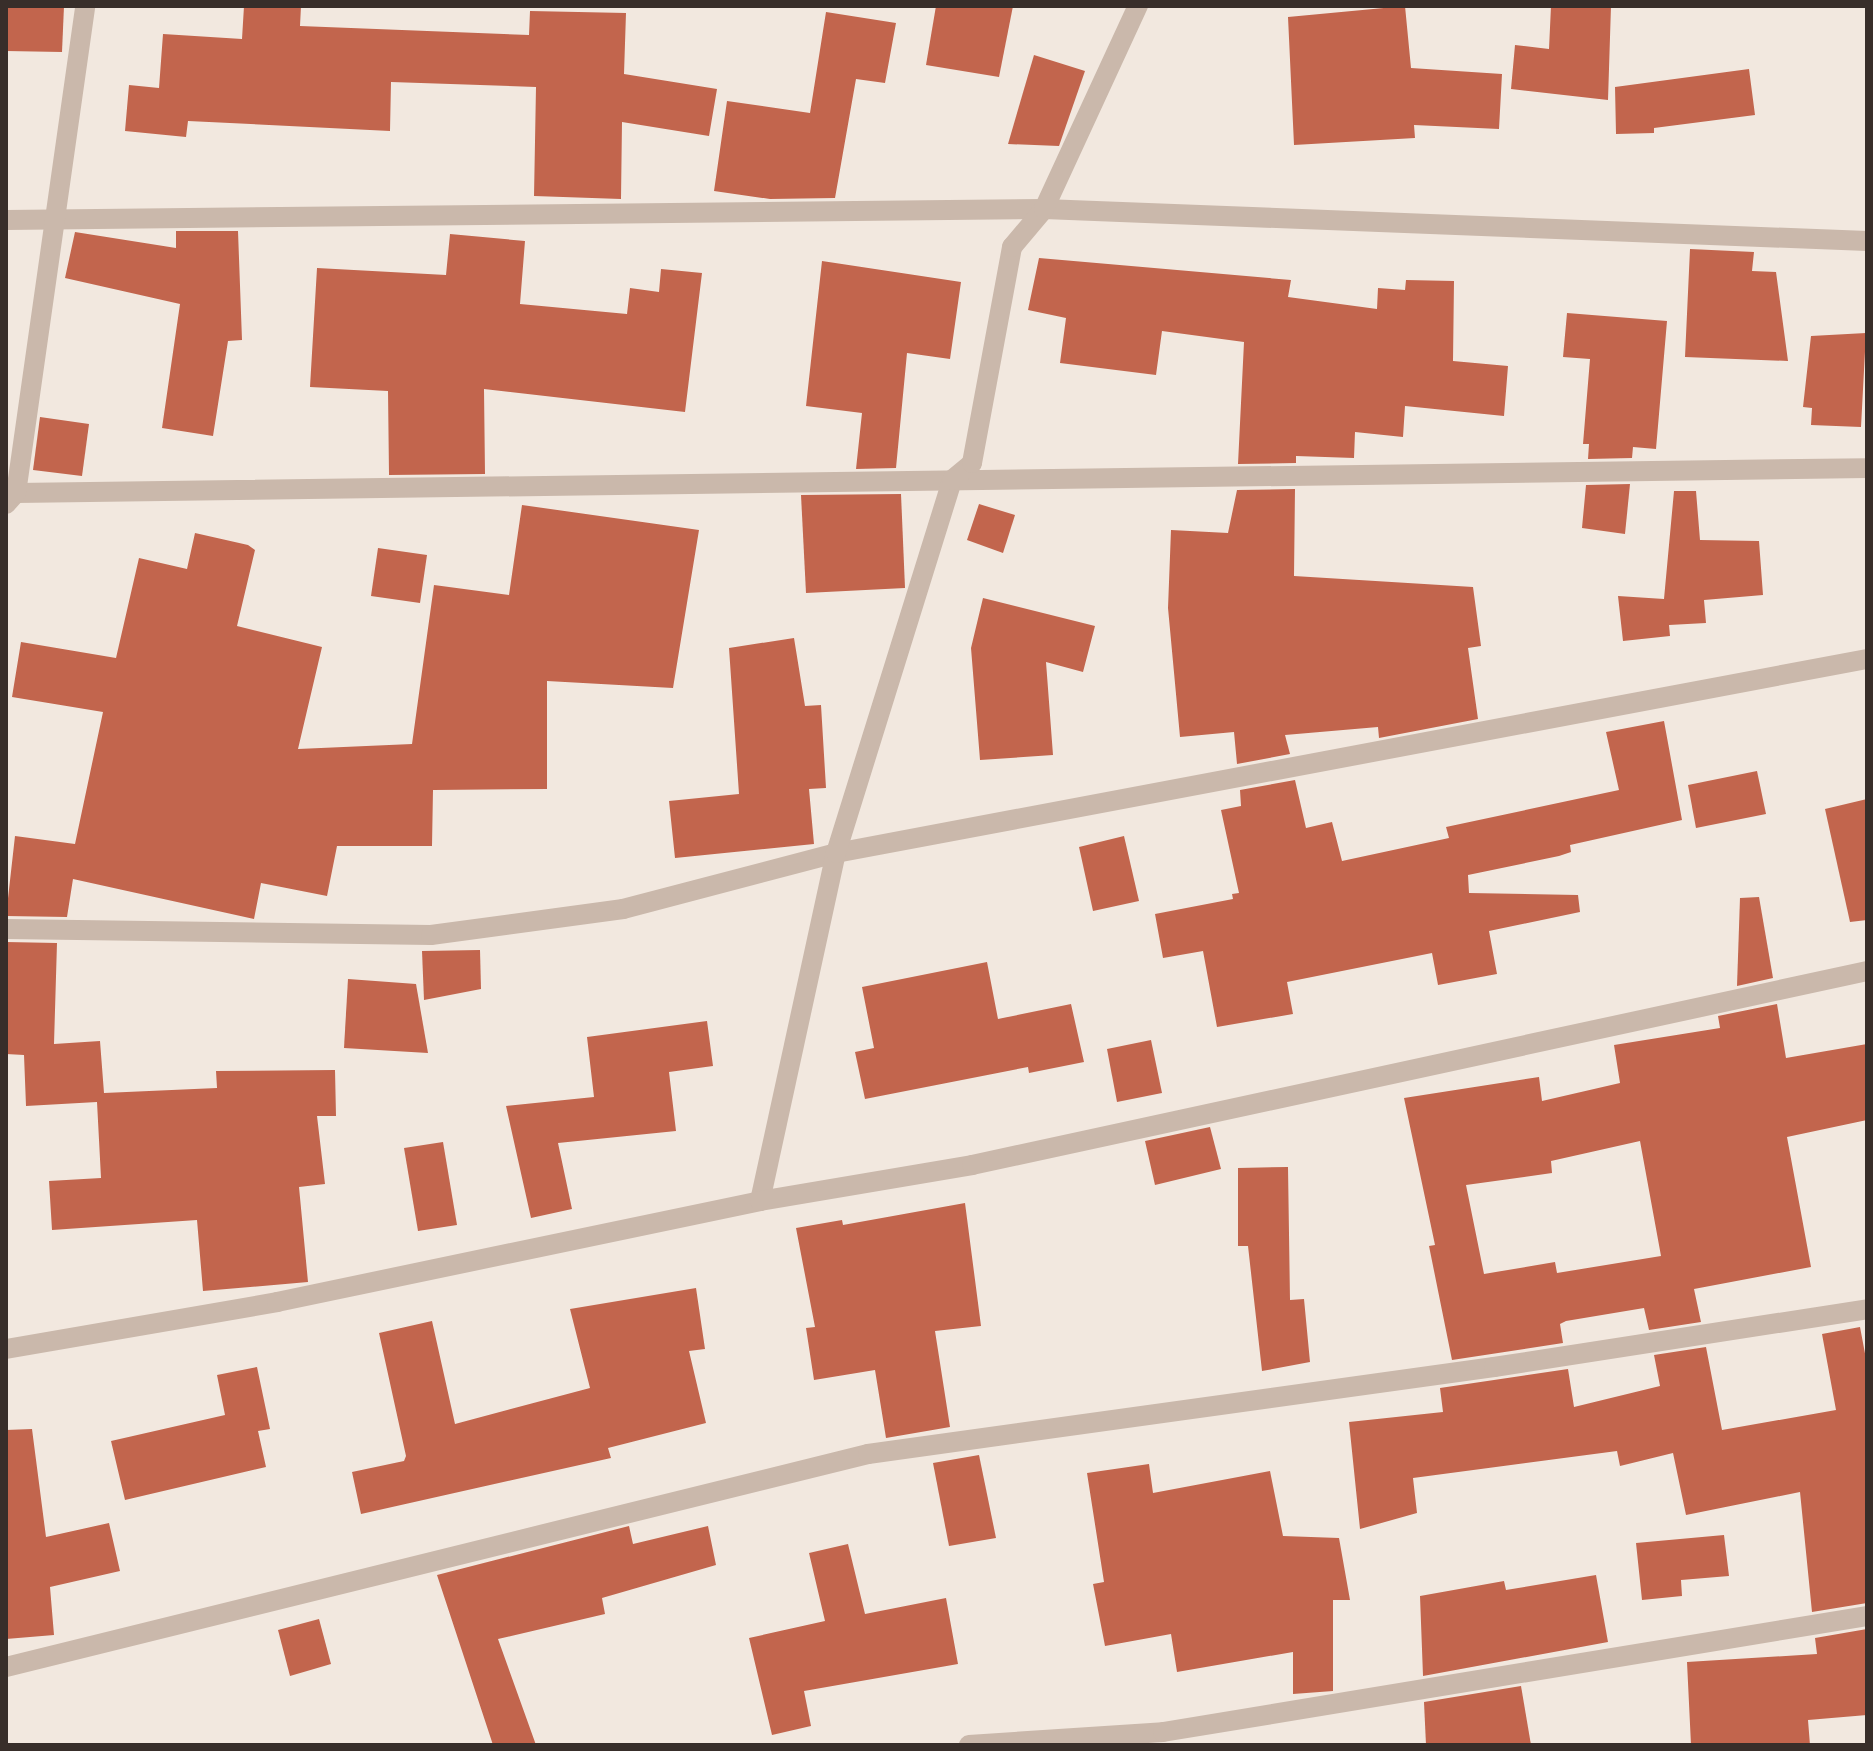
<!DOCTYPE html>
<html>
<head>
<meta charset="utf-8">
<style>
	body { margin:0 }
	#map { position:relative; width:1873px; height:1751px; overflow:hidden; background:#f2e8df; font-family:"Exo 2",sans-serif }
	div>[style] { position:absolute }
	.building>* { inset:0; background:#c2654d }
	.street>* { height:20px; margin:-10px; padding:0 10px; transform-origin:10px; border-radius:10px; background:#cab8ab }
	span { translate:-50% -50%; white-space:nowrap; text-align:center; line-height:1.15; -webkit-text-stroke:6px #faf2eb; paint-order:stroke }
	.frame { position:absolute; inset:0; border:8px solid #382e2a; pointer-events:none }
</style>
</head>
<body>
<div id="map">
	<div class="building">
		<div style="clip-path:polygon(6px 6px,64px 6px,62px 52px,6px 51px)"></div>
		<div style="clip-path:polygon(244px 6px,301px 6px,300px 26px,529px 35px,530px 11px,626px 13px,624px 74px,717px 89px,709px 136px,622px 122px,621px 199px,534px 196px,536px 87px,391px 82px,390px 131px,188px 121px,186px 137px,125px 131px,129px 85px,159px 88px,163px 34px,242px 39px)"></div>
		<div style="clip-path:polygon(936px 6px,1013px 6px,999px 77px,926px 65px)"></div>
		<div style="clip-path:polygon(1405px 6px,1411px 68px,1502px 74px,1499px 129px,1414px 125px,1415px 138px,1294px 145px,1288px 17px)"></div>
		<div style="clip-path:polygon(1551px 6px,1611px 6px,1608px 100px,1511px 89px,1515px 45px,1549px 49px)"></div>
		<div style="clip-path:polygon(826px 12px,896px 23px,885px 83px,856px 79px,835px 198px,770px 199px,714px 191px,727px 101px,810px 113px)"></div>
		<div style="clip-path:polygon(1034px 55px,1085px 71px,1059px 146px,1008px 144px)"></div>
		<div style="clip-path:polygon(1749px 69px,1755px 115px,1654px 128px,1654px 133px,1616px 134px,1615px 87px)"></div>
		<div style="clip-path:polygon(176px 231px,238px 231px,242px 340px,228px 341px,213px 436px,162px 428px,180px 304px,65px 278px,75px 232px,176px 248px)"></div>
		<div style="clip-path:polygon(450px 234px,525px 241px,520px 304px,627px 314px,630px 288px,659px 292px,661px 269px,702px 273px,685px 412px,484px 389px,485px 474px,389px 475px,388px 391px,310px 387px,317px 268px,446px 275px)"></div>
		<div style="clip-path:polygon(1690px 249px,1754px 252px,1752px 271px,1776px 272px,1788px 361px,1685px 357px)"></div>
		<div style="clip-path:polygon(1039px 258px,1291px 280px,1288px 297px,1377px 309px,1378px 288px,1405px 290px,1406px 280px,1454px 281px,1453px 361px,1508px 366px,1504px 416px,1405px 406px,1403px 437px,1355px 432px,1354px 458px,1296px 456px,1296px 463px,1238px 464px,1244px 342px,1162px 331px,1156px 375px,1060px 363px,1066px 318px,1028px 310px)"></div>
		<div style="clip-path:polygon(822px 261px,961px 282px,950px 359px,907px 353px,896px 468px,856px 469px,862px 413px,806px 406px)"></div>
		<div style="clip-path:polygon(1567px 313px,1667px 321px,1656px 449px,1633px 447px,1632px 458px,1588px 459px,1589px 444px,1583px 444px,1590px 359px,1563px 357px)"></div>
		<div style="clip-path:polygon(1866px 333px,1861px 427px,1811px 425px,1812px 408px,1803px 407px,1811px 336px)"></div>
		<div style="clip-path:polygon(40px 417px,89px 424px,82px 476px,33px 470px)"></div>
		<div style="clip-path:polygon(1630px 484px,1625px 534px,1582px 528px,1586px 485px)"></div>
		<div style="clip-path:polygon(1295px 489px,1294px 576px,1473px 587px,1481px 646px,1468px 648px,1478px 719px,1379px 738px,1378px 727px,1285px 735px,1290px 754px,1237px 764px,1234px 732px,1180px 737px,1168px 608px,1171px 530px,1228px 533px,1237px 490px)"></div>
		<div style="clip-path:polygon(1674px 491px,1696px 491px,1700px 540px,1759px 541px,1763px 595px,1704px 600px,1706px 623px,1669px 625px,1670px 636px,1623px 641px,1618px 596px,1664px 599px)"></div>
		<div style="clip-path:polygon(901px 494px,905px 588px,806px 593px,801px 495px)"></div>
		<div style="clip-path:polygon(979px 504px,1015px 515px,1003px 553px,967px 540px)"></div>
		<div style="clip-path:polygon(522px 505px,699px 530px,673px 688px,547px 681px,547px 789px,433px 790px,432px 846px,337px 846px,327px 896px,261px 883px,254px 919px,73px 879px,67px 917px,6px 916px,15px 836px,75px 844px,103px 712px,12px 697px,21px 642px,116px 658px,139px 558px,187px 569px,195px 533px,248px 545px,255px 550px,237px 626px,322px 647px,298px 749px,412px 744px,434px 585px,509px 595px)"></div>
		<div style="clip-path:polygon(378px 548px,427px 555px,420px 603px,371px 596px)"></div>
		<div style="clip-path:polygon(983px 598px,1095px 626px,1083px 672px,1046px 662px,1053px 755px,980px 760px,971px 648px)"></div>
		<div style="clip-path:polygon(794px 638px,805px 706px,821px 705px,826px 788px,809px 789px,814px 844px,675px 858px,669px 801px,739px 794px,729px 648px)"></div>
		<div style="clip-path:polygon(1664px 721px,1682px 820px,1570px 845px,1571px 852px,1559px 856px,1468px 875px,1469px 893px,1578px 895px,1580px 912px,1489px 931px,1497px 974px,1438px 985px,1432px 953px,1287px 982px,1293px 1014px,1217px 1027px,1203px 951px,1163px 958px,1155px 914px,1233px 899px,1232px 894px,1239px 893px,1221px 810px,1241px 806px,1240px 790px,1295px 780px,1306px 828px,1332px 822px,1342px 861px,1449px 838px,1446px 827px,1619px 790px,1606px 732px)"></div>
		<div style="clip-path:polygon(1757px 771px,1766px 814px,1696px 828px,1688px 785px)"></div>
		<div style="clip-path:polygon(1867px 799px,1867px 920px,1850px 922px,1825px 809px)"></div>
		<div style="clip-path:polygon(1124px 836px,1139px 901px,1093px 911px,1079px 847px)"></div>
		<div style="clip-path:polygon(1759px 897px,1773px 978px,1737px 986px,1740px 898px)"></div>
		<div style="clip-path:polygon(6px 942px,57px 943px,54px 1044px,100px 1041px,104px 1093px,217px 1088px,216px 1071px,335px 1070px,336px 1116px,317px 1116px,325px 1184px,299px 1187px,308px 1282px,203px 1291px,197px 1220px,52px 1230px,49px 1181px,101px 1178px,97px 1102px,26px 1106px,24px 1055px,6px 1054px)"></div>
		<div style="clip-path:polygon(480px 950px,481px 989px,424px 1000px,422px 951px)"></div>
		<div style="clip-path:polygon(987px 962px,998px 1019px,1071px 1004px,1084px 1062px,1029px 1073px,1028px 1067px,865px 1099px,855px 1052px,874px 1048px,862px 987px)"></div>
		<div style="clip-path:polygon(348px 979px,416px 984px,428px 1053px,344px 1048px)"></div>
		<div style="clip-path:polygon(evenodd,1777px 1004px,1786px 1058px,1867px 1044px,1867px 1120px,1787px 1137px,1811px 1267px,1694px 1289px,1701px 1322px,1649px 1330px,1644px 1308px,1566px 1321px,1560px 1324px,1563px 1343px,1452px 1360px,1429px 1246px,1435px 1245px,1404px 1098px,1539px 1077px,1542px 1101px,1620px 1083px,1614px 1045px,1720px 1028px,1718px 1016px,1777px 1004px,1640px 1141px,1661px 1256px,1557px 1273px,1555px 1262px,1484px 1274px,1466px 1185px,1552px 1173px,1551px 1161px,1640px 1141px)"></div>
		<div style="clip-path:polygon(707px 1021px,713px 1066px,669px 1072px,676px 1131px,558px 1143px,572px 1209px,531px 1218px,506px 1106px,594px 1097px,587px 1037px)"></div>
		<div style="clip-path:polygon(1151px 1040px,1162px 1093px,1117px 1102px,1107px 1049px)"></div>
		<div style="clip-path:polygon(1210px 1127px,1221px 1169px,1155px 1185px,1145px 1141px)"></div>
		<div style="clip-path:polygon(443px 1142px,457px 1225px,418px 1231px,404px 1148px)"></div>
		<div style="clip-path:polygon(1288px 1167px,1290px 1300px,1304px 1299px,1310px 1362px,1262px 1371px,1248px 1246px,1238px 1246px,1238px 1168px)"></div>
		<div style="clip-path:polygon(965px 1203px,981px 1326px,935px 1331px,950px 1427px,886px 1438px,875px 1370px,814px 1380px,806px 1328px,815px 1327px,796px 1228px,842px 1220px,843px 1225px)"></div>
		<div style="clip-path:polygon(696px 1288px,705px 1349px,689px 1351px,706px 1423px,608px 1448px,611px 1458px,361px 1514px,352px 1472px,404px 1461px,406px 1456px,379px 1333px,432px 1321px,455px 1424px,590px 1388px,570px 1309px)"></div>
		<div style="clip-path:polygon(1860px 1327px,1867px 1364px,1867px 1603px,1812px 1612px,1800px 1492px,1686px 1515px,1673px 1453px,1620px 1466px,1617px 1451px,1413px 1478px,1417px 1513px,1360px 1529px,1349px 1422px,1443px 1412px,1440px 1388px,1568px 1369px,1574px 1407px,1660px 1386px,1654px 1355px,1706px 1347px,1722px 1430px,1836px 1410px,1822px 1334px)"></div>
		<div style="clip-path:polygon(257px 1367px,270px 1429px,258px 1431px,266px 1467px,125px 1500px,111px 1441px,225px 1415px,217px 1375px)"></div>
		<div style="clip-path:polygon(32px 1429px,46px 1537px,109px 1523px,120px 1571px,50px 1587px,54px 1635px,6px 1639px,6px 1430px)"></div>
		<div style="clip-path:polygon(979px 1455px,996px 1538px,949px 1546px,933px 1463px)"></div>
		<div style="clip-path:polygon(1149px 1464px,1153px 1493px,1270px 1471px,1283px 1536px,1339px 1538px,1350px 1600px,1333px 1600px,1333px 1691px,1293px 1694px,1293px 1652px,1177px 1672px,1171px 1634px,1105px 1646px,1093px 1584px,1104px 1582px,1087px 1473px)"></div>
		<div style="clip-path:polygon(629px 1526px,633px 1544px,708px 1526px,716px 1565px,602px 1598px,605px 1614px,498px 1639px,536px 1745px,493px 1745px,437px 1575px)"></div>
		<div style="clip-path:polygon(1724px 1535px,1729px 1576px,1681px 1580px,1682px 1596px,1642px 1600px,1636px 1543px)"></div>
		<div style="clip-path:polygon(848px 1544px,865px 1614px,946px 1598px,958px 1664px,804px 1691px,811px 1726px,772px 1735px,749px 1638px,825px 1621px,809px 1553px)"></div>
		<div style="clip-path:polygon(1596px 1575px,1608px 1642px,1423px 1676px,1420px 1596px,1504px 1581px,1506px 1590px)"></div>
		<div style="clip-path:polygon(319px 1619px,331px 1664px,290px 1676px,278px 1630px)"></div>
		<div style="clip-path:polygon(1867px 1629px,1867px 1715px,1808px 1720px,1810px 1745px,1691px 1745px,1687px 1662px,1817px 1654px,1815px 1638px)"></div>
		<div style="clip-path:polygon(1521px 1686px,1531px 1745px,1426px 1745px,1424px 1702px)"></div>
	</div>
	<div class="street">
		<div style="left:6px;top:220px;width:1038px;rotate:-0.61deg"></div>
		<div style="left:1044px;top:209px;width:824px;rotate:2.23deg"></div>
		<div style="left:16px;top:493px;width:1851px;rotate:-0.77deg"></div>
		<div style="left:6px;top:504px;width:15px;rotate:-48deg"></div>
		<div style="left:16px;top:493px;width:492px;rotate:-81.9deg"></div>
		<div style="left:6px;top:929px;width:425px;rotate:0.8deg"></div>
		<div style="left:431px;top:935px;width:194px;rotate:-7.7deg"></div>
		<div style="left:623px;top:909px;width:220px;rotate:-14.7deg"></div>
		<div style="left:836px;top:853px;width:1049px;rotate:-10.66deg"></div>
		<div style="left:760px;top:1201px;width:356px;rotate:-77.7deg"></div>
		<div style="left:836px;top:853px;width:391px;rotate:-72.7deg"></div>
		<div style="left:952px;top:480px;width:26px;rotate:-40deg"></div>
		<div style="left:972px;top:463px;width:220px;rotate:-79.5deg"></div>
		<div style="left:1012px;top:247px;width:50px;rotate:-49.9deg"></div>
		<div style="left:1044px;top:209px;width:224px;rotate:-65.2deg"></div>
		<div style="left:6px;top:1349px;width:275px;rotate:-9.8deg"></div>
		<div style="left:277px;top:1302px;width:493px;rotate:-11.8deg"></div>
		<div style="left:760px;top:1201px;width:215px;rotate:-9.6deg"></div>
		<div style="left:972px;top:1165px;width:916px;rotate:-12.23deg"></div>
		<div style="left:6px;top:1667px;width:888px;rotate:-13.88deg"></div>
		<div style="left:868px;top:1454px;width:632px;rotate:-7.91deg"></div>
		<div style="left:1494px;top:1367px;width:377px;rotate:-8.8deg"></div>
		<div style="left:969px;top:1745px;width:194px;rotate:-3.8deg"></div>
		<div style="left:1163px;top:1732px;width:713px;rotate:-9.36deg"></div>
	</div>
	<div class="frame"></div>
</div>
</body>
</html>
